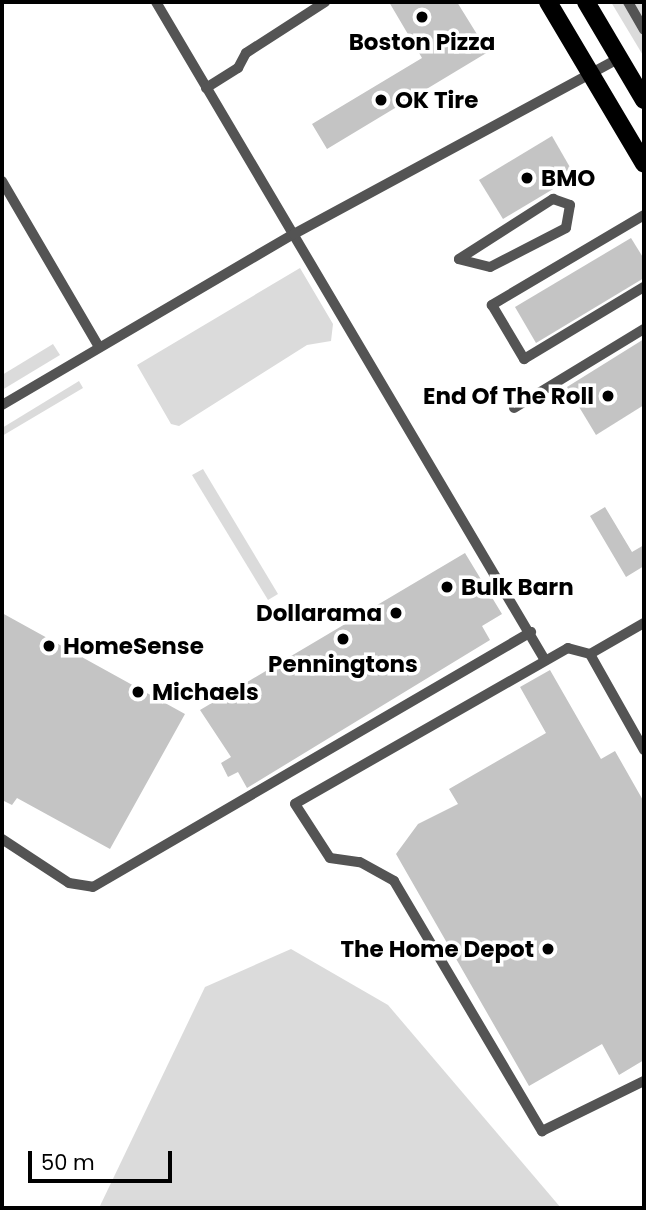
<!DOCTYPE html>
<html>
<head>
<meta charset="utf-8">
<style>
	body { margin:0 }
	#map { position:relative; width:646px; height:1210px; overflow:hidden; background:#fff; font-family:Poppins,sans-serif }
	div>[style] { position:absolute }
	.green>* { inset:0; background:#dbdbdb }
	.building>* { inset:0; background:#c4c4c4 }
	.service>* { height:10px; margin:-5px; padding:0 5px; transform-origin:5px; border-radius:5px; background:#545454 }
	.primary>* { height:18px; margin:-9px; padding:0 9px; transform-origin:9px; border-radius:9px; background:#000 }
	.dots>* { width:19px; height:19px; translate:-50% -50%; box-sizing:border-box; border:4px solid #fff; border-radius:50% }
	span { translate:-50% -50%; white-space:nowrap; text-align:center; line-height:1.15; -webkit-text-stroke:7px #fff; paint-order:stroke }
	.poi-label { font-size:23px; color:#000; font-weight:700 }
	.left { translate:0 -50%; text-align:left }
	.right { translate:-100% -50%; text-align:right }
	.frame { position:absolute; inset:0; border:4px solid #000; pointer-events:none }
	.scale { position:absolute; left:28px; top:1151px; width:144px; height:32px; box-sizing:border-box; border:4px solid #000; border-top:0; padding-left:9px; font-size:21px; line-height:24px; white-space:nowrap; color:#000; -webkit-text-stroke:5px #fff; paint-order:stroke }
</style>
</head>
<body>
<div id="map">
	<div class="green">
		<div style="clip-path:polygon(611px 2px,644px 2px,644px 57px)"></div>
		<div style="clip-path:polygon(300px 268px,333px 324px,331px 341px,307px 345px,179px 426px,171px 424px,137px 365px)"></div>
		<div style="clip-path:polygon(53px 344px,60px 355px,2px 390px,2px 375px)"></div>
		<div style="clip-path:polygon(79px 381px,83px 388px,2px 436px,2px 428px)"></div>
		<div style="clip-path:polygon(203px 469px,278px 594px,268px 600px,192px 475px)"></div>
		<div style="clip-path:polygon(291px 949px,388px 1005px,561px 1208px,99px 1208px,205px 987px)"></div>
	</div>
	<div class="building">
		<div style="clip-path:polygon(389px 2px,457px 2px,488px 52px,327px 149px,312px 124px,422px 58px)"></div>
		<div style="clip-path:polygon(552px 136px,575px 176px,503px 219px,479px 180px)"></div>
		<div style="clip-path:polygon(631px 238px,644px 259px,644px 278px,536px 343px,515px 307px)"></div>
		<div style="clip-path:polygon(644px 339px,644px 405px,596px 435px,567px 387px)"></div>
		<div style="clip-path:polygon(605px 507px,632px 552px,644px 545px,644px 566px,626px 577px,590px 516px)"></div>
		<div style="clip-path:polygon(465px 553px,502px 614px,482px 626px,490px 640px,247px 788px,238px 772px,228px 777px,221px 763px,231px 757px,200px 710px)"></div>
		<div style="clip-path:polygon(2px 613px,185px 714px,110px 849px,17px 798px,12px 805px,2px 800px)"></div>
		<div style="clip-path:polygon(550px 670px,601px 759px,615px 751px,644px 802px,644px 1060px,619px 1075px,602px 1044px,529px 1086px,396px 854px,418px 824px,458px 804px,449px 789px,546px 733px,520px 687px)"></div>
	</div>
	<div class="service">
		<div style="left:156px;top:2px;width:761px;rotate:59.42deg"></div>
		<div style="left:628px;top:2px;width:32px;rotate:60deg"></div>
		<div style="left:206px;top:88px;width:38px;rotate:-32deg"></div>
		<div style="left:238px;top:68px;width:17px;rotate:-62deg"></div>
		<div style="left:246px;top:53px;width:94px;rotate:-32.8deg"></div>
		<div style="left:2px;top:181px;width:192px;rotate:59.7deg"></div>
		<div style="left:553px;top:199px;width:18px;rotate:19deg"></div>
		<div style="left:570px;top:205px;width:23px;rotate:100deg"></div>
		<div style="left:566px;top:228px;width:85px;rotate:152.8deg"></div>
		<div style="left:490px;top:267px;width:32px;rotate:-166deg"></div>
		<div style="left:459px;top:259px;width:112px;rotate:-32.6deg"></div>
		<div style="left:644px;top:215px;width:177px;rotate:149.4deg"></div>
		<div style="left:492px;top:305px;width:63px;rotate:59.3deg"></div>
		<div style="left:524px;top:359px;width:140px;rotate:-31deg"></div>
		<div style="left:2px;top:405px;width:338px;rotate:-30.4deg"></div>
		<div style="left:294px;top:234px;width:370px;rotate:-28.4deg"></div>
		<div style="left:514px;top:408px;width:152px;rotate:-31.3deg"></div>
		<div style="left:590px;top:654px;width:62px;rotate:-29.9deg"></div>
		<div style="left:644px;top:750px;width:110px;rotate:-119.4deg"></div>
		<div style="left:590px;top:654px;width:23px;rotate:-165deg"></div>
		<div style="left:568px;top:648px;width:314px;rotate:150.3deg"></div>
		<div style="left:295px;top:804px;width:64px;rotate:57.1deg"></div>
		<div style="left:330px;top:858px;width:30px;rotate:8deg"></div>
		<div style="left:360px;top:862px;width:39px;rotate:29deg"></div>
		<div style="left:394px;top:881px;width:291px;rotate:59.4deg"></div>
		<div style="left:542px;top:1131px;width:114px;rotate:-26.1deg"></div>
		<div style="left:2px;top:839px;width:80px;rotate:33.3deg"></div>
		<div style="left:69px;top:883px;width:24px;rotate:9deg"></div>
		<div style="left:93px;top:887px;width:507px;rotate:-30.21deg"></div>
	</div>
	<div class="primary">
		<div style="left:548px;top:2px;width:188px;rotate:59.3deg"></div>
		<div style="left:586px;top:2px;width:114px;rotate:59.4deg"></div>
	</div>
	<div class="dots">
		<div style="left:422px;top:17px;background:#000"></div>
		<div style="left:381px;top:100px;background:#000"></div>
		<div style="left:527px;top:178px;background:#000"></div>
		<div style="left:608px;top:396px;background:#000"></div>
		<div style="left:447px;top:587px;background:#000"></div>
		<div style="left:396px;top:613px;background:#000"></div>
		<div style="left:343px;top:639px;background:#000"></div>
		<div style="left:49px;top:646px;background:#000"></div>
		<div style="left:138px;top:692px;background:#000"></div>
		<div style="left:548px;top:949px;background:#000"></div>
	</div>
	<div class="poi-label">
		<span style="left:422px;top:42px">Boston Pizza</span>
		<span class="left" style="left:395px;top:100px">OK Tire</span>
		<span class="left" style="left:541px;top:178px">BMO</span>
		<span class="right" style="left:594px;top:396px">End Of The Roll</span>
		<span class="left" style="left:461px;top:587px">Bulk Barn</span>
		<span class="right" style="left:382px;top:613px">Dollarama</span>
		<span class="left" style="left:63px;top:646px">HomeSense</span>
		<span style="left:343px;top:664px">Penningtons</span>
		<span class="left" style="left:152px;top:692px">Michaels</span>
		<span class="right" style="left:534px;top:949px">The Home Depot</span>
	</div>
	<div class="frame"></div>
	<div class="scale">50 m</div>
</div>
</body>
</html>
